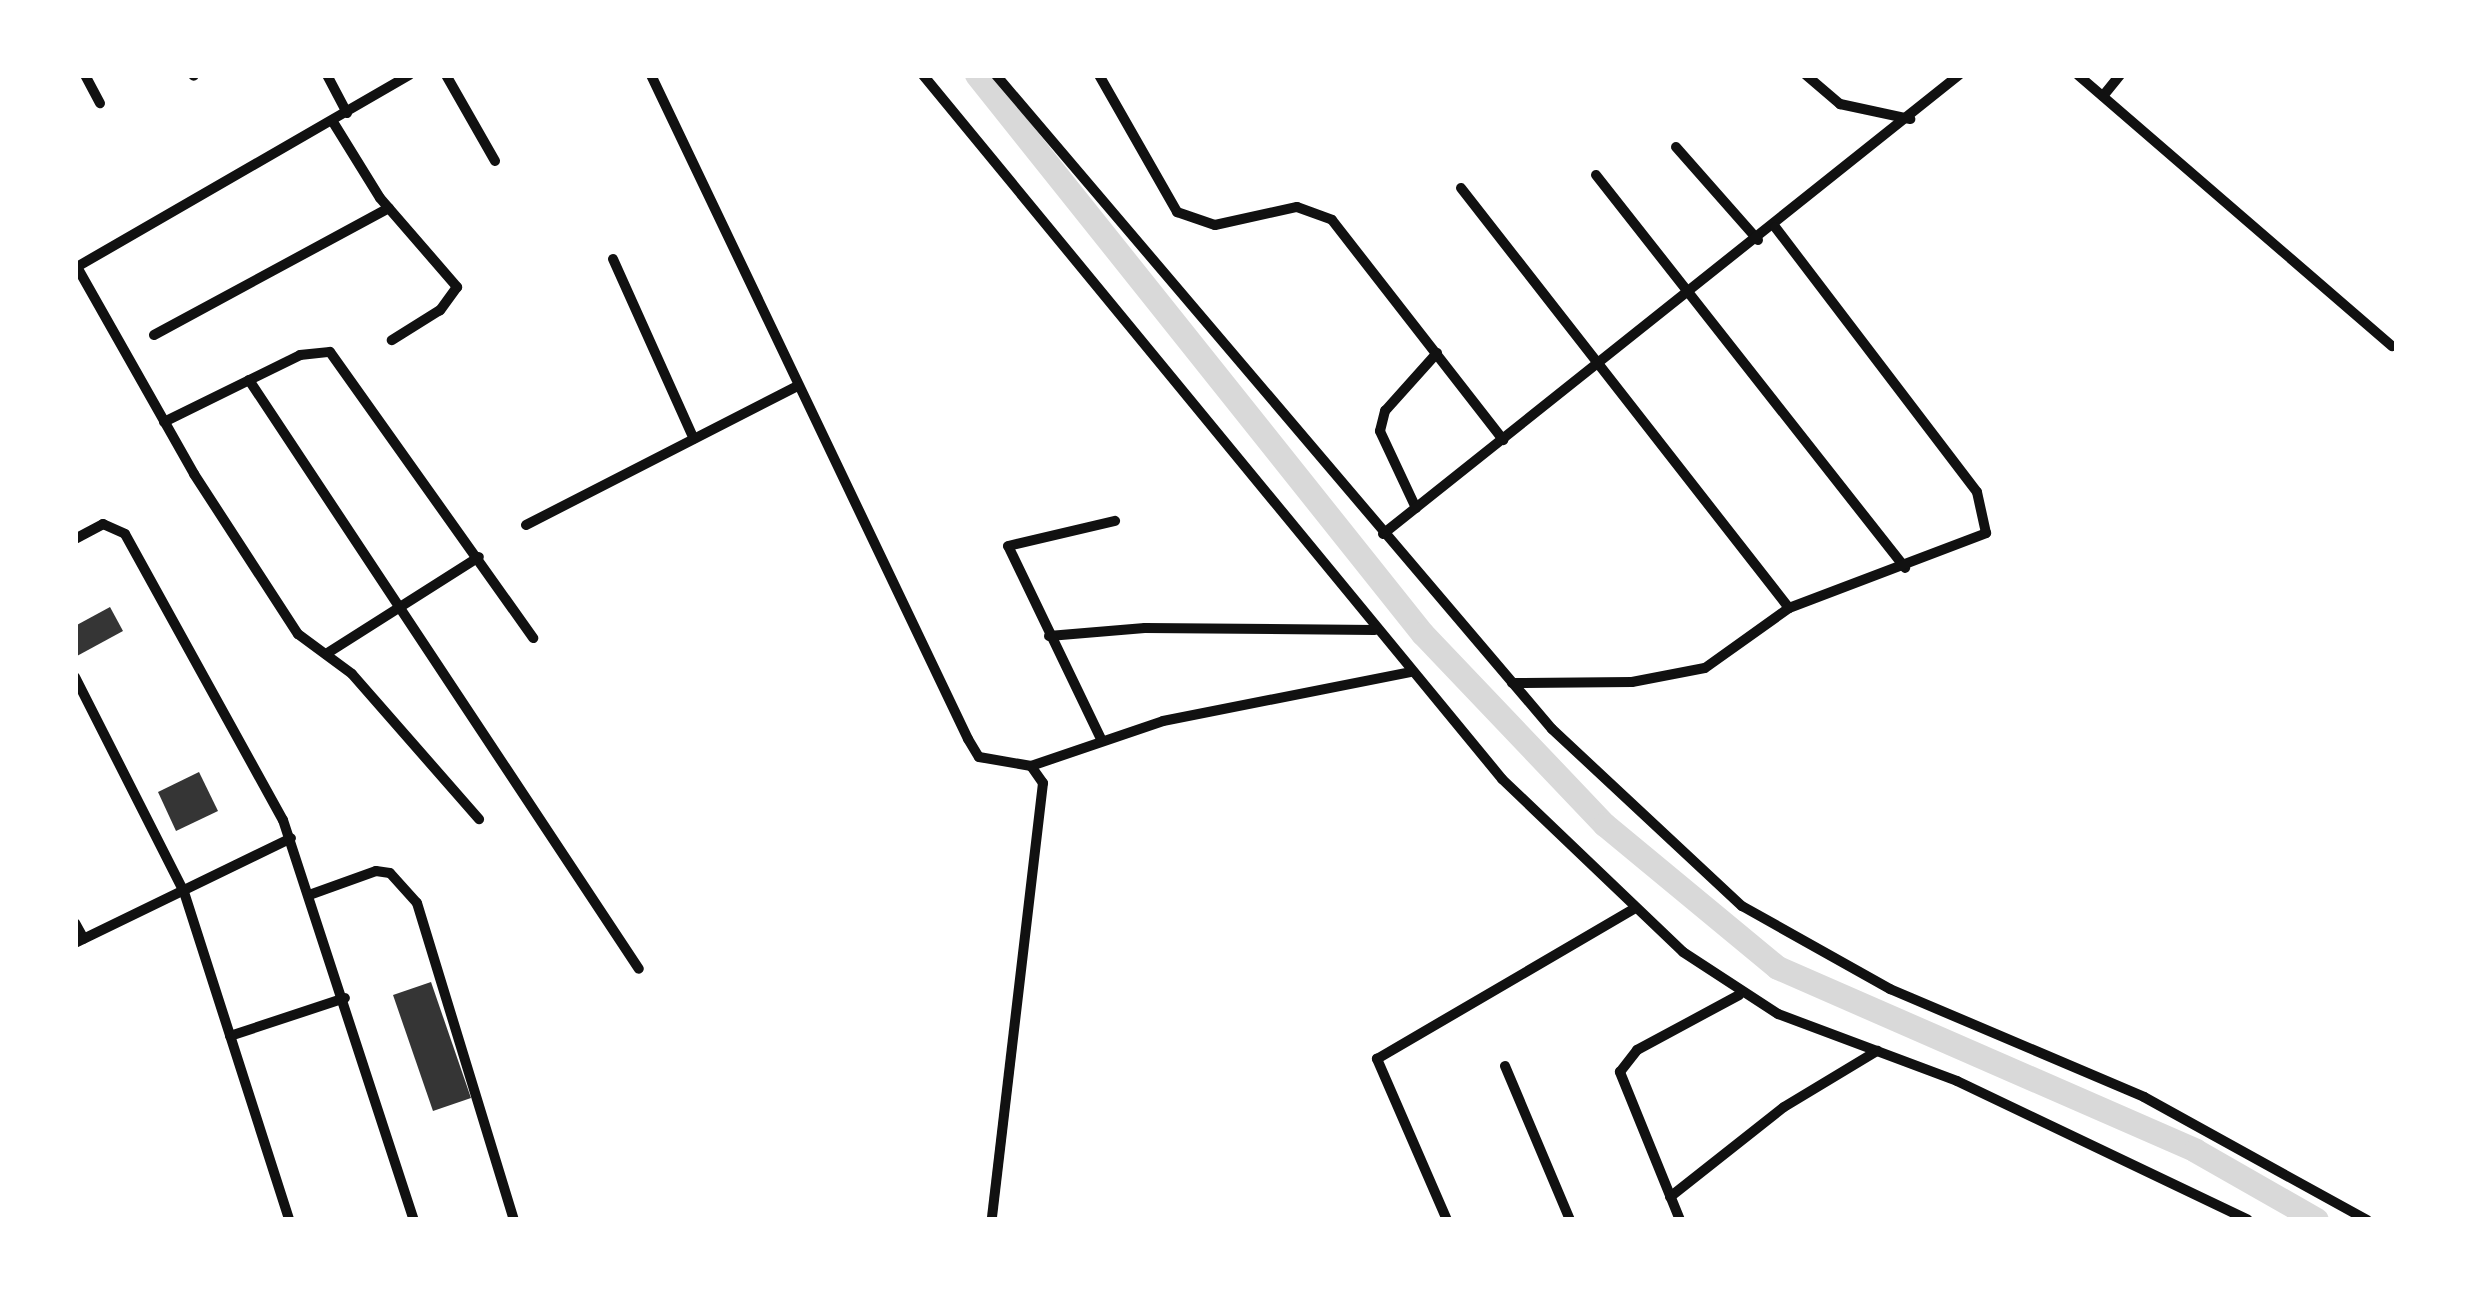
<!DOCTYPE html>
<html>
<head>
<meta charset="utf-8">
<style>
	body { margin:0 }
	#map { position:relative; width:2472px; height:1295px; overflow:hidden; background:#fff; font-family:Inter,sans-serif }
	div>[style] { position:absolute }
	.canal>* { height:24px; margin:-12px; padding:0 12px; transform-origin:12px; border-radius:12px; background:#d9d9d9 }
	.building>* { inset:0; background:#353535 }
	.minor>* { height:10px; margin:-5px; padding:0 5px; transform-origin:5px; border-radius:5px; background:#111 }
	span { translate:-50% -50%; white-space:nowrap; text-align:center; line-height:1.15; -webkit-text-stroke:9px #fff; paint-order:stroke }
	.frame { position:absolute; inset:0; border:78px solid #fff; pointer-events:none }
</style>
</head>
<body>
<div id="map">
	<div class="canal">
		<div style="left:977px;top:75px;width:715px;rotate:51.42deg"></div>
		<div style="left:1423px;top:634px;width:264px;rotate:46.4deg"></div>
		<div style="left:1605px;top:825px;width:224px;rotate:39.6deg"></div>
		<div style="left:1778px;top:968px;width:456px;rotate:23.6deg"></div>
		<div style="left:2196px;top:1151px;width:139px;rotate:29.7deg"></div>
	</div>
	<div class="building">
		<div style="clip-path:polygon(110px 607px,123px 631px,77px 656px,75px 626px)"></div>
		<div style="clip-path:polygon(199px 772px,218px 811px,176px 831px,158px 792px)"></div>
		<div style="clip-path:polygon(431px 982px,471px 1098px,433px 1111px,393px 995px)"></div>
	</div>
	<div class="minor">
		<div style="left:85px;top:75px;width:32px;rotate:62deg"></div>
		<div style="left:193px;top:75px;width:1px;rotate:45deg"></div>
		<div style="left:327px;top:75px;width:43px;rotate:62.2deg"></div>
		<div style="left:446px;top:75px;width:99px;rotate:60.3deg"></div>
		<div style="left:651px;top:75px;width:736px;rotate:64.48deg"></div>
		<div style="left:968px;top:739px;width:21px;rotate:59deg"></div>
		<div style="left:979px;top:757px;width:53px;rotate:9.8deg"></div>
		<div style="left:1031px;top:766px;width:21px;rotate:55deg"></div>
		<div style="left:1043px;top:783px;width:440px;rotate:96.7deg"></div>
		<div style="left:923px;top:75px;width:912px;rotate:50.56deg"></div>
		<div style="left:1502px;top:779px;width:250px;rotate:43.7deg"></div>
		<div style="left:1683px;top:952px;width:113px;rotate:33.1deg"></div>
		<div style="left:1778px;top:1014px;width:191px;rotate:20.5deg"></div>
		<div style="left:1957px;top:1081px;width:322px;rotate:25.5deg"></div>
		<div style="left:996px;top:75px;width:858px;rotate:49.63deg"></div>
		<div style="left:1552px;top:729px;width:260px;rotate:43deg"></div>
		<div style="left:1742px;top:906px;width:170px;rotate:29.3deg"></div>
		<div style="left:1890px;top:989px;width:276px;rotate:23deg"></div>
		<div style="left:2144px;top:1097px;width:255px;rotate:28.9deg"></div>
		<div style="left:1099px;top:75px;width:158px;rotate:60.3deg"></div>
		<div style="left:1177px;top:212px;width:40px;rotate:18.9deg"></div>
		<div style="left:1215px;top:225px;width:84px;rotate:-12.4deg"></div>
		<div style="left:1297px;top:207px;width:37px;rotate:20deg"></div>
		<div style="left:1332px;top:220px;width:279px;rotate:52.1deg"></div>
		<div style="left:1806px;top:75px;width:45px;rotate:40.5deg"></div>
		<div style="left:1840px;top:104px;width:72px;rotate:12.1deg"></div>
		<div style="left:2078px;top:75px;width:415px;rotate:40.8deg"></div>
		<div style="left:2103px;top:96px;width:27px;rotate:-51deg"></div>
		<div style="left:333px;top:122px;width:89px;rotate:58.3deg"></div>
		<div style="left:380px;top:198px;width:118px;rotate:49.1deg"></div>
		<div style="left:457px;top:287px;width:29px;rotate:126deg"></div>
		<div style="left:440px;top:310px;width:57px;rotate:148deg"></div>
		<div style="left:1676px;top:147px;width:124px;rotate:48.6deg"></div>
		<div style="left:1596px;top:175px;width:500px;rotate:51.8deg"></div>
		<div style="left:1461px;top:188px;width:533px;rotate:52.01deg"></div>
		<div style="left:613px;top:259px;width:197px;rotate:65.8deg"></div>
		<div style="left:77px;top:267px;width:238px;rotate:60.5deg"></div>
		<div style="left:194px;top:474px;width:191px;rotate:57deg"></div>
		<div style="left:298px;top:634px;width:67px;rotate:36.5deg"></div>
		<div style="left:352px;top:674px;width:193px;rotate:48.8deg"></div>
		<div style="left:75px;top:268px;width:386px;rotate:-30deg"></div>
		<div style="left:154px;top:335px;width:267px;rotate:-28.4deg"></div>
		<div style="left:249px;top:380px;width:706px;rotate:56.49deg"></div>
		<div style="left:164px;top:422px;width:152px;rotate:-26.2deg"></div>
		<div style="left:300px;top:355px;width:30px;rotate:-6deg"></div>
		<div style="left:330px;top:352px;width:351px;rotate:54.6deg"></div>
		<div style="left:1416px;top:508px;width:85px;rotate:-115.1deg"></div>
		<div style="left:1380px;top:431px;width:21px;rotate:-76deg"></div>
		<div style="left:1385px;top:411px;width:78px;rotate:-48.1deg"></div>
		<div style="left:526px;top:525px;width:305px;rotate:-27.1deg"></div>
		<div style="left:1383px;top:534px;width:737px;rotate:-38.55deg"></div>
		<div style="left:75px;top:539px;width:32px;rotate:-28deg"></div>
		<div style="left:103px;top:524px;width:24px;rotate:24deg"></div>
		<div style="left:125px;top:534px;width:327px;rotate:61.1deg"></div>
		<div style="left:283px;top:820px;width:421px;rotate:71.9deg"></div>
		<div style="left:1049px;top:636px;width:96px;rotate:-4.8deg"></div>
		<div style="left:1145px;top:628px;width:230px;rotate:0.5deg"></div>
		<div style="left:326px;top:654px;width:181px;rotate:-32.4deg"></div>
		<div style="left:75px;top:677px;width:241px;rotate:63.1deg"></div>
		<div style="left:184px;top:892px;width:344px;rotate:72.2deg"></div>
		<div style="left:1512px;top:683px;width:120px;rotate:-0.5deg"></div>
		<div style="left:1632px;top:682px;width:74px;rotate:-10.9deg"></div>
		<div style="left:1705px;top:668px;width:103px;rotate:-35.5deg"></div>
		<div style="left:1789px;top:608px;width:211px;rotate:-20.8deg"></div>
		<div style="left:1986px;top:533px;width:42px;rotate:-102.4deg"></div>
		<div style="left:1977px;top:492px;width:333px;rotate:-127.3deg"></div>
		<div style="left:1102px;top:741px;width:216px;rotate:-115.7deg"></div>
		<div style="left:1008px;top:546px;width:110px;rotate:-13.2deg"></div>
		<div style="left:1031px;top:766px;width:139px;rotate:-18.8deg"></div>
		<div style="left:1163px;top:721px;width:252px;rotate:-11.2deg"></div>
		<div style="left:312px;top:894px;width:68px;rotate:-19.8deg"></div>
		<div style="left:376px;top:871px;width:14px;rotate:8deg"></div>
		<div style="left:390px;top:873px;width:40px;rotate:48deg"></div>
		<div style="left:417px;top:903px;width:332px;rotate:73deg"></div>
		<div style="left:75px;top:923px;width:18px;rotate:61deg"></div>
		<div style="left:75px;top:943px;width:240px;rotate:-25.9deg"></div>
		<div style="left:230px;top:1036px;width:121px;rotate:-18.3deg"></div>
		<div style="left:1505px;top:1066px;width:167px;rotate:67.1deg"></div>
		<div style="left:1670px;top:1197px;width:145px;rotate:-38.3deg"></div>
		<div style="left:1784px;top:1107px;width:109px;rotate:-31.1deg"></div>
		<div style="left:1447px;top:1220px;width:176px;rotate:-113.5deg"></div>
		<div style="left:1377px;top:1059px;width:299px;rotate:-30.3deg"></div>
		<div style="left:1680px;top:1220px;width:160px;rotate:-112.1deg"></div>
		<div style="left:1620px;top:1072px;width:28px;rotate:-52deg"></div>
		<div style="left:1637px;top:1050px;width:116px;rotate:-28.3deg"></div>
	</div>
	<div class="frame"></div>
</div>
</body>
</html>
